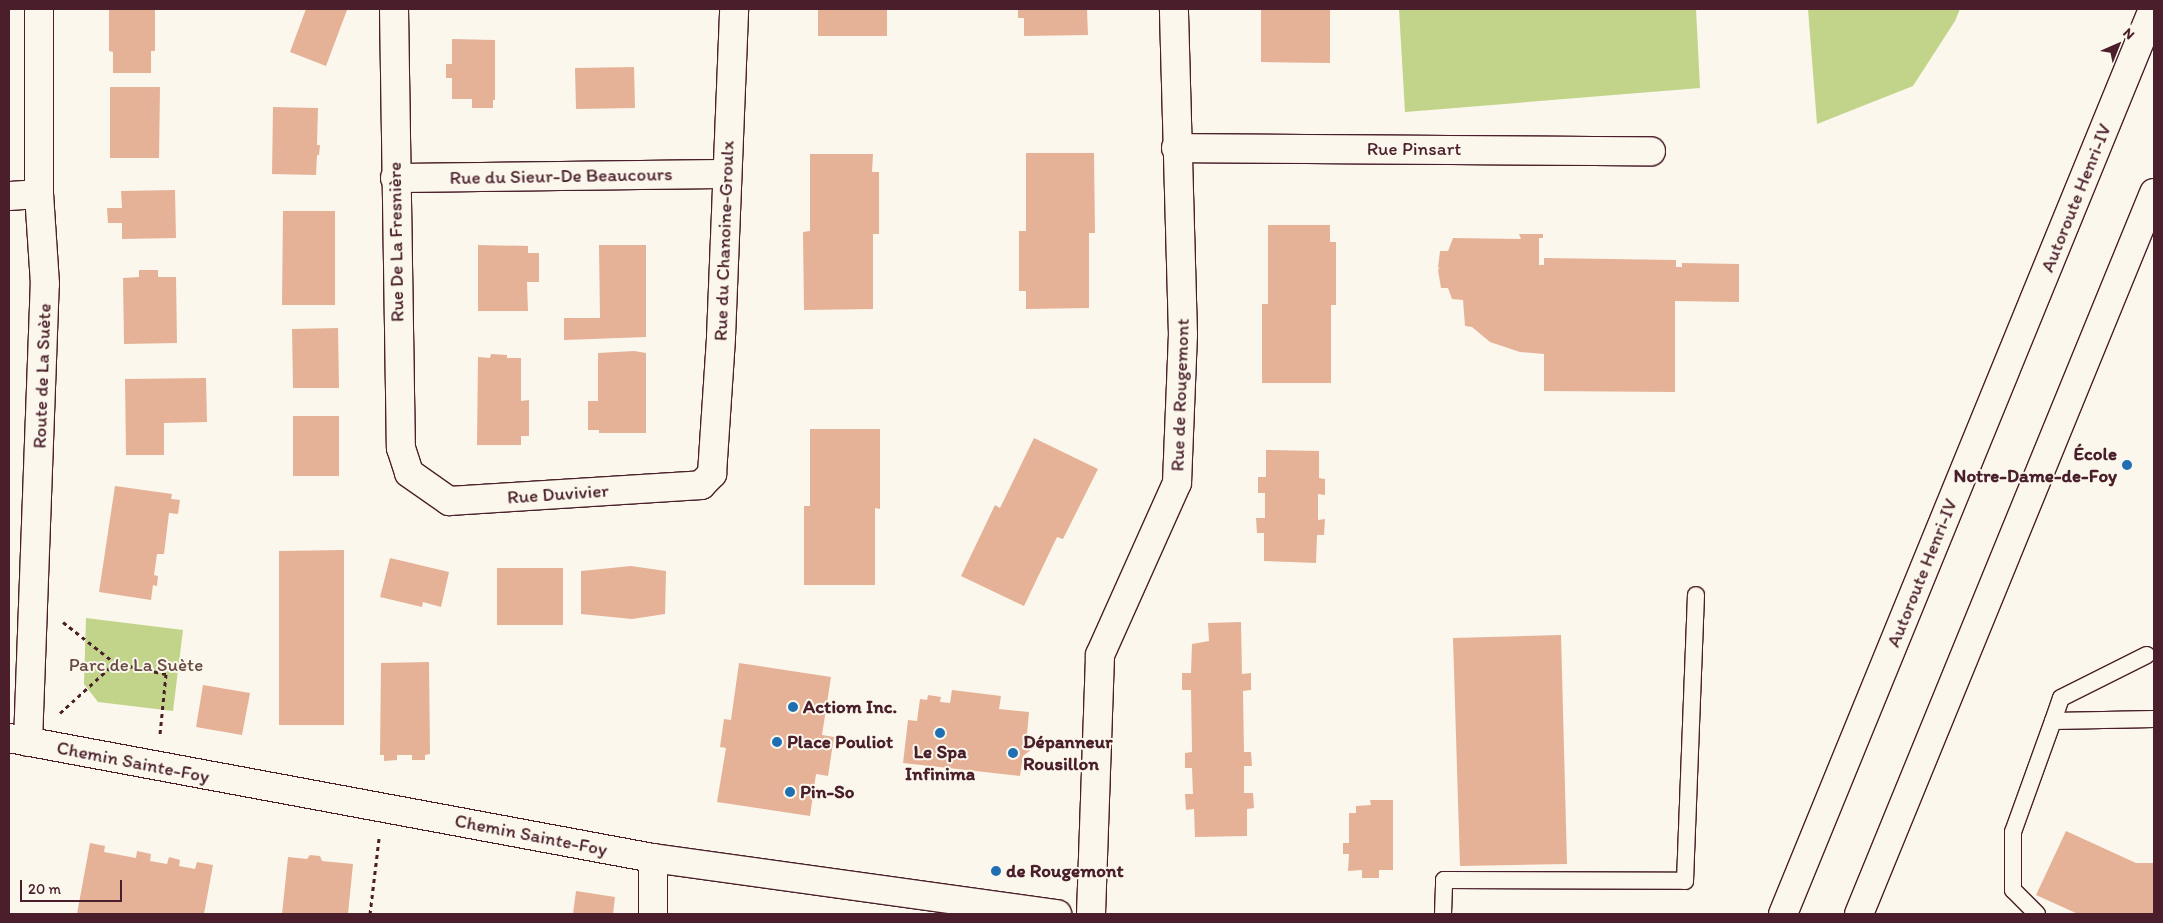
<!DOCTYPE html>
<html>
<head>
<meta charset="utf-8">
<style>
	body { margin:0 }
	#map { position:relative; width:2163px; height:923px; overflow:hidden; background:#fbf7ec; font-family:Itim,sans-serif }
	div>[style] { position:absolute }
	.green>* { inset:0; background:#c1d489 }
	.building>* { inset:0; background:#e5b297 }
	.path>* { height:3px; margin-top:-1.5px; transform-origin:0; background:repeating-linear-gradient(90deg,#4a1f2b 0 4px,transparent 0 8px) }
	.roads { filter:drop-shadow(1px 0 #4a1f2b) drop-shadow(-1px 0 #4a1f2b) drop-shadow(0 1px #4a1f2b) drop-shadow(0 -1px #4a1f2b) }
	.service>* { height:16px; margin:-8px; padding:0 8px; transform-origin:8px; border-radius:8px; background:#fbf7ec }
	.minor>* { height:28px; margin:-14px; padding:0 14px; transform-origin:14px; border-radius:14px; background:#fbf7ec }
	.tertiary>* { height:28px; margin:-14px; padding:0 14px; transform-origin:14px; border-radius:14px; background:#fbf7ec }
	.secondary>* { height:28px; margin:-14px; padding:0 14px; transform-origin:14px; border-radius:14px; background:#fbf7ec }
	.motorway>* { height:28px; margin:-14px; padding:0 14px; transform-origin:14px; border-radius:14px; background:#fbf7ec }
	.dots>* { width:14px; height:14px; translate:-50% -50%; box-sizing:border-box; border:2px solid #fbf7ec; border-radius:50% }
	span { translate:-50% -50%; white-space:nowrap; text-align:center; line-height:1.15; -webkit-text-stroke:4px #fbf7ec; paint-order:stroke }
	.street-label { font-size:19px; color:#4a1f2b }
	.poi-label { font-size:19px; color:#4a1f2b; font-weight:700 }
	.right { translate:-100% -50%; text-align:right }
	.left { translate:0 -50%; text-align:left }
	.park-label { font-size:19px; color:#684c42 }
	.frame { position:absolute; inset:0; border:10px solid #4a1f2b; pointer-events:none }
	.north { position:absolute; left:2093px; top:20px; width:50px; height:50px; -webkit-text-stroke:4px #fbf7ec; paint-order:stroke; rotate:44deg; font-size:14px; font-weight:700; line-height:20px; text-align:center; color:#4a1f2b }
	.north::after { content:''; display:block; margin:auto; width:18px; height:22px; background:#4a1f2b; clip-path:polygon(50% 0,100% 100%,50% 72%,0 100%) }
	.scale { position:absolute; left:20px; top:880px; width:102px; height:22px; box-sizing:border-box; border:2px solid #4a1f2b; border-top:0; padding-left:6px; font-size:15px; line-height:18px; white-space:nowrap; color:#4a1f2b; -webkit-text-stroke:4px #fbf7ec; paint-order:stroke }
</style>
</head>
<body>
<div id="map">
	<div class="green">
		<div style="clip-path:polygon(1399px 9px,1696px 9px,1700px 88px,1405px 112px)"></div>
		<div style="clip-path:polygon(1808px 9px,1960px 9px,1955px 21px,1913px 86px,1817px 124px)"></div>
		<div style="clip-path:polygon(86px 618px,183px 630px,173px 711px,98px 702px,84px 684px)"></div>
	</div>
	<div class="building">
		<div style="clip-path:polygon(109px 9px,155px 9px,155px 51px,151px 51px,151px 73px,113px 73px,113px 52px,109px 51px)"></div>
		<div style="clip-path:polygon(306px 9px,347px 10px,326px 66px,290px 52px)"></div>
		<div style="clip-path:polygon(818px 9px,887px 9px,887px 36px,818px 36px)"></div>
		<div style="clip-path:polygon(1018px 9px,1087px 9px,1088px 35px,1024px 36px,1024px 18px,1018px 18px)"></div>
		<div style="clip-path:polygon(1261px 9px,1330px 9px,1330px 63px,1261px 62px)"></div>
		<div style="clip-path:polygon(452px 39px,495px 40px,495px 100px,493px 100px,493px 108px,472px 108px,472px 99px,452px 99px,452px 78px,446px 78px,446px 64px,452px 64px)"></div>
		<div style="clip-path:polygon(634px 67px,635px 108px,576px 109px,575px 68px)"></div>
		<div style="clip-path:polygon(110px 87px,160px 87px,159px 158px,110px 158px)"></div>
		<div style="clip-path:polygon(273px 107px,318px 108px,317px 145px,320px 145px,319px 155px,317px 155px,316px 175px,272px 174px)"></div>
		<div style="clip-path:polygon(1026px 153px,1094px 153px,1095px 233px,1089px 233px,1089px 308px,1026px 309px,1026px 291px,1019px 291px,1019px 231px,1026px 231px)"></div>
		<div style="clip-path:polygon(810px 154px,873px 154px,872px 172px,879px 172px,879px 234px,873px 234px,873px 309px,804px 310px,803px 232px,810px 231px)"></div>
		<div style="clip-path:polygon(175px 190px,176px 238px,122px 239px,122px 223px,108px 223px,107px 208px,122px 208px,121px 191px)"></div>
		<div style="clip-path:polygon(283px 211px,335px 211px,335px 305px,282px 305px)"></div>
		<div style="clip-path:polygon(1268px 225px,1330px 225px,1330px 242px,1336px 242px,1336px 305px,1331px 305px,1331px 383px,1262px 383px,1262px 304px,1268px 304px)"></div>
		<div style="clip-path:polygon(1519px 234px,1543px 234px,1543px 238px,1539px 238px,1539px 265px,1544px 265px,1544px 258px,1676px 260px,1676px 267px,1682px 267px,1682px 263px,1739px 264px,1739px 302px,1675px 301px,1675px 392px,1544px 391px,1544px 354px,1520px 352px,1490px 342px,1472px 327px,1465px 326px,1463px 300px,1452px 299px,1448px 288px,1441px 288px,1438px 270px,1440px 267px,1438px 268px,1440px 251px,1448px 251px,1453px 238px,1521px 239px)"></div>
		<div style="clip-path:polygon(478px 245px,528px 246px,528px 253px,539px 253px,539px 282px,527px 282px,528px 311px,478px 311px)"></div>
		<div style="clip-path:polygon(599px 245px,646px 245px,646px 337px,564px 340px,564px 318px,600px 318px)"></div>
		<div style="clip-path:polygon(139px 270px,158px 270px,158px 277px,176px 277px,177px 343px,124px 344px,123px 278px,139px 277px)"></div>
		<div style="clip-path:polygon(338px 328px,339px 388px,293px 388px,292px 329px)"></div>
		<div style="clip-path:polygon(634px 351px,646px 353px,646px 433px,599px 433px,599px 430px,588px 430px,588px 401px,598px 401px,598px 353px)"></div>
		<div style="clip-path:polygon(491px 354px,507px 355px,507px 358px,521px 358px,521px 401px,529px 400px,529px 436px,521px 436px,521px 445px,477px 445px,478px 357px,490px 358px)"></div>
		<div style="clip-path:polygon(206px 378px,207px 422px,164px 423px,164px 455px,126px 455px,125px 379px)"></div>
		<div style="clip-path:polygon(293px 416px,339px 416px,339px 476px,293px 476px)"></div>
		<div style="clip-path:polygon(810px 429px,880px 429px,880px 509px,875px 508px,875px 585px,804px 585px,804px 506px,810px 506px)"></div>
		<div style="clip-path:polygon(1034px 438px,1098px 469px,1063px 539px,1057px 537px,1024px 606px,961px 576px,995px 505px,1000px 508px)"></div>
		<div style="clip-path:polygon(1266px 450px,1319px 451px,1319px 478px,1325px 479px,1325px 495px,1318px 494px,1318px 520px,1325px 519px,1324px 535px,1317px 535px,1316px 563px,1264px 561px,1264px 533px,1257px 533px,1256px 518px,1265px 518px,1265px 493px,1258px 493px,1258px 477px,1266px 477px)"></div>
		<div style="clip-path:polygon(115px 486px,172px 494px,171px 499px,180px 500px,178px 514px,169px 513px,164px 554px,157px 554px,154px 575px,158px 576px,157px 586px,153px 585px,151px 600px,99px 592px)"></div>
		<div style="clip-path:polygon(344px 550px,344px 725px,279px 725px,279px 551px)"></div>
		<div style="clip-path:polygon(390px 558px,449px 572px,441px 607px,423px 602px,422px 607px,380px 597px)"></div>
		<div style="clip-path:polygon(631px 566px,666px 571px,665px 614px,632px 619px,581px 614px,581px 571px)"></div>
		<div style="clip-path:polygon(497px 568px,563px 568px,563px 625px,497px 625px)"></div>
		<div style="clip-path:polygon(1241px 622px,1242px 674px,1251px 673px,1251px 690px,1243px 691px,1244px 752px,1251px 752px,1252px 766px,1244px 766px,1244px 793px,1253px 793px,1254px 808px,1247px 809px,1247px 836px,1195px 837px,1194px 809px,1186px 810px,1185px 794px,1193px 794px,1192px 768px,1185px 768px,1185px 753px,1192px 752px,1191px 690px,1182px 690px,1182px 673px,1191px 673px,1192px 644px,1209px 641px,1208px 623px)"></div>
		<div style="clip-path:polygon(1561px 635px,1567px 864px,1460px 866px,1453px 638px)"></div>
		<div style="clip-path:polygon(429px 662px,430px 754px,425px 755px,425px 760px,412px 760px,412px 755px,397px 755px,397px 760px,384px 761px,384px 755px,380px 755px,381px 663px)"></div>
		<div style="clip-path:polygon(739px 663px,831px 677px,822px 735px,834px 737px,828px 776px,816px 774px,810px 816px,717px 802px,726px 748px,720px 747px,724px 719px,731px 720px)"></div>
		<div style="clip-path:polygon(203px 685px,250px 693px,242px 735px,196px 727px)"></div>
		<div style="clip-path:polygon(952px 690px,1001px 696px,999px 709px,1029px 712px,1027px 734px,1036px 746px,1023px 756px,1020px 776px,903px 763px,908px 720px,917px 721px,920px 699px,927px 700px,928px 695px,941px 697px,940px 702px,950px 703px)"></div>
		<div style="clip-path:polygon(1370px 800px,1393px 800px,1393px 870px,1379px 870px,1379px 878px,1362px 878px,1362px 870px,1348px 871px,1349px 854px,1343px 854px,1343px 843px,1349px 843px,1349px 813px,1356px 813px,1356px 806px,1371px 805px)"></div>
		<div style="clip-path:polygon(2066px 831px,2136px 863px,2154px 863px,2154px 914px,2078px 914px,2036px 895px)"></div>
		<div style="clip-path:polygon(90px 843px,105px 846px,104px 852px,136px 858px,137px 851px,151px 854px,150px 861px,167px 864px,169px 857px,180px 860px,179px 866px,195px 869px,197px 862px,213px 865px,204px 914px,77px 914px)"></div>
		<div style="clip-path:polygon(310px 855px,320px 856px,322px 861px,353px 864px,348px 914px,282px 914px,288px 857px,307px 859px)"></div>
		<div style="clip-path:polygon(576px 891px,615px 897px,613px 914px,573px 914px)"></div>
	</div>
	<div class="path">
		<div style="left:63px;top:622px;width:66px;rotate:38.3deg"></div>
		<div style="left:115px;top:663px;width:52px;rotate:12.2deg"></div>
		<div style="left:166px;top:674px;width:60px;rotate:95.7deg"></div>
		<div style="left:60px;top:713px;width:74px;rotate:-42.3deg"></div>
		<div style="left:370px;top:914px;width:76px;rotate:-83.2deg"></div>
	</div>
	<div class="roads">
		<div class="service">
			<div style="left:2053px;top:721px;width:24px;rotate:-71deg"></div>
			<div style="left:2061px;top:698px;width:96px;rotate:-26.6deg"></div>
			<div style="left:1443px;top:914px;width:34px;rotate:-88deg"></div>
			<div style="left:1444px;top:880px;width:241px;rotate:0.2deg"></div>
			<div style="left:1685px;top:881px;width:286px;rotate:-87.8deg"></div>
			<div style="left:2037px;top:914px;width:34px;rotate:-135deg"></div>
			<div style="left:2013px;top:890px;width:58px;rotate:-90deg"></div>
			<div style="left:2013px;top:832px;width:118px;rotate:-70.2deg"></div>
			<div style="left:2053px;top:721px;width:101px;rotate:-1.1deg"></div>
		</div>
		<div class="minor">
			<div style="left:394px;top:9px;width:439px;rotate:89.1deg"></div>
			<div style="left:401px;top:448px;width:26px;rotate:72deg"></div>
			<div style="left:409px;top:473px;width:49px;rotate:35deg"></div>
			<div style="left:449px;top:501px;width:253px;rotate:-3.6deg"></div>
			<div style="left:701px;top:485px;width:16px;rotate:-45deg"></div>
			<div style="left:712px;top:474px;width:137px;rotate:-86.2deg"></div>
			<div style="left:721px;top:337px;width:328px;rotate:-87.7deg"></div>
			<div style="left:1176px;top:148px;width:475px;rotate:0.4deg"></div>
			<div style="left:395px;top:178px;width:331px;rotate:-0.7deg"></div>
			<div style="left:9px;top:196px;width:30px;rotate:-4deg"></div>
			<div style="left:653px;top:858px;width:56px;rotate:90deg"></div>
			<div style="left:1091px;top:914px;width:259px;rotate:-88deg"></div>
			<div style="left:1100px;top:655px;width:188px;rotate:-65.9deg"></div>
			<div style="left:1177px;top:483px;width:148px;rotate:-87.7deg"></div>
			<div style="left:1183px;top:335px;width:326px;rotate:-91.6deg"></div>
		</div>
		<div class="tertiary">
			<div style="left:28px;top:742px;width:458px;rotate:-87.9deg"></div>
			<div style="left:45px;top:284px;width:90px;rotate:-93.8deg"></div>
			<div style="left:39px;top:194px;width:185px;rotate:-90deg"></div>
		</div>
		<div class="secondary">
			<div style="left:9px;top:738px;width:655px;rotate:10.56deg"></div>
			<div style="left:653px;top:858px;width:408px;rotate:7.9deg"></div>
		</div>
		<div class="motorway">
			<div style="left:1783px;top:914px;width:978px;rotate:-67.76deg"></div>
			<div style="left:1859px;top:914px;width:779px;rotate:-67.75deg"></div>
		</div>
	</div>
	<div class="dots">
		<div style="left:2127px;top:465px;background:#1f6fb2"></div>
		<div style="left:793px;top:707px;background:#1f6fb2"></div>
		<div style="left:940px;top:733px;background:#1f6fb2"></div>
		<div style="left:777px;top:742px;background:#1f6fb2"></div>
		<div style="left:1013px;top:753px;background:#1f6fb2"></div>
		<div style="left:790px;top:792px;background:#1f6fb2"></div>
		<div style="left:996px;top:871px;background:#1f6fb2"></div>
	</div>
	<div class="street-label">
		<span style="left:1414px;top:149px">Rue Pinsart</span>
		<span style="left:561px;top:176px;rotate:-1deg">Rue du Sieur-De Beaucours</span>
		<span style="left:2076px;top:198px;rotate:-68deg">Autoroute Henri-IV</span>
		<span style="left:724px;top:241px;rotate:-88deg">Rue du Chanoine-Groulx</span>
		<span style="left:396px;top:242px;rotate:-91deg">Rue De La Fresnière</span>
		<span style="left:42px;top:376px;rotate:-88deg">Route de La Suète</span>
		<span style="left:1180px;top:395px;rotate:-88deg">Rue de Rougemont</span>
		<span style="left:558px;top:494px;rotate:-4deg">Rue Duvivier</span>
		<span style="left:1922px;top:573px;rotate:-68deg">Autoroute Henri-IV</span>
		<span style="left:133px;top:762px;rotate:11deg">Chemin Sainte-Foy</span>
		<span style="left:531px;top:835px;rotate:11deg">Chemin Sainte-Foy</span>
	</div>
	<div class="poi-label">
		<span class="right" style="left:2117px;top:465px">École<br>Notre-Dame-de-Foy</span>
		<span class="left" style="left:803px;top:707px">Actiom Inc.</span>
		<span class="left" style="left:787px;top:742px">Place Pouliot</span>
		<span class="left" style="left:1023px;top:753px">Dépanneur<br>Rousillon</span>
		<span style="left:940px;top:763px">Le Spa<br>Infinima</span>
		<span class="left" style="left:800px;top:792px">Pin-So</span>
		<span class="left" style="left:1006px;top:871px">de Rougemont</span>
	</div>
	<div class="park-label">
		<span style="left:136px;top:665px">Parc de La Suète</span>
	</div>
	<div class="frame"></div>
	<div class="north">N</div>
	<div class="scale">20 m</div>
</div>
</body>
</html>
